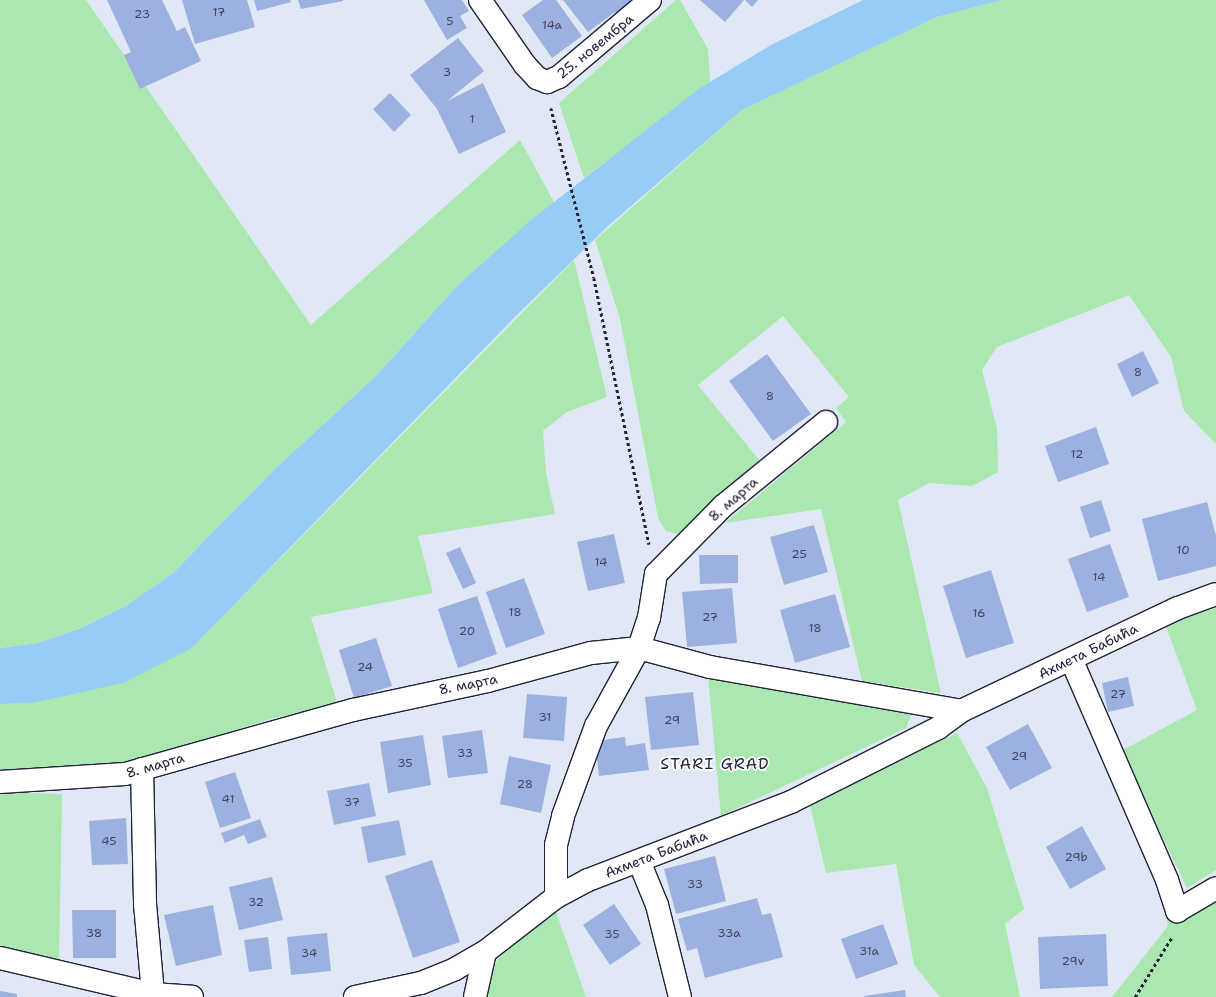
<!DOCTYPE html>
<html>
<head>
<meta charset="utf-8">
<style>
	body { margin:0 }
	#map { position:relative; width:1216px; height:997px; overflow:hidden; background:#e1e8f5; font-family:"Shantell Sans",sans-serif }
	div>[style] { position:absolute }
	.green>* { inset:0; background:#abe8af }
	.water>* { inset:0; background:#97ccf5 }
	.building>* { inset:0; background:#9cb1df }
	.path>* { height:2.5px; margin-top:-1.25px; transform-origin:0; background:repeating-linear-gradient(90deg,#22223b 0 3px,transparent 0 6px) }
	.roads { filter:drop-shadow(1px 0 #22223b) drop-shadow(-1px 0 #22223b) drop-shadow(0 1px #22223b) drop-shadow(0 -1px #22223b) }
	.minor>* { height:22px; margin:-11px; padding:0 11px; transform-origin:11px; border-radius:11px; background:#fff }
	span { translate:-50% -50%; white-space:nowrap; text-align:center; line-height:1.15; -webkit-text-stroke:3.5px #fff; paint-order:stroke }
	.number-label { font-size:12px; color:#404664 }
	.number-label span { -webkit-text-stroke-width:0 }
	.street-label { font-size:14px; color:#22223b }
	.quarter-label { font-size:16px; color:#22223b; letter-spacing:1px }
</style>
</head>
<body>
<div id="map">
	<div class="green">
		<div style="clip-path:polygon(0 0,86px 0,311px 325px,520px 140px,554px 202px,457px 286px,377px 375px,275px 469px,173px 573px,126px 606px,80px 628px,38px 643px,0 648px)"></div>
		<div style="clip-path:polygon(676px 0,680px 0,708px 49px,710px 82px,584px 178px,559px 103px)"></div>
		<div style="clip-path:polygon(1002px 0,1216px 0,1216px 444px,1184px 411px,1171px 357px,1129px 295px,997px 347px,982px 370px,997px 429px,998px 472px,972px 486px,929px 483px,898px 500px,941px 693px,862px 681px,821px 509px,725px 523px,846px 422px,836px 408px,849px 397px,783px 316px,698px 385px,764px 466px,681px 535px,666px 531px,658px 518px,620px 319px,595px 240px,742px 110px,937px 17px)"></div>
		<div style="clip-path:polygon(574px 260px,607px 397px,567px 412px,543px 431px,546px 473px,555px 514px,418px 536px,433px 593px,311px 617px,338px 706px,277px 717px,118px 766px,0 773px,0 704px,33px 703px,192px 648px)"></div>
		<div style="clip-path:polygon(1216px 608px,1216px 870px,1187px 888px,1121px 751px,1197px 710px,1165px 624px)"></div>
		<div style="clip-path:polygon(708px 677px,904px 708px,911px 715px,906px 728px,721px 816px)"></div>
		<div style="clip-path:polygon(957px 733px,987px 788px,1024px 909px,1005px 924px,1020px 997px,940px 997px,914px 965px,896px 864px,826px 873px,810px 805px)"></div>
		<div style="clip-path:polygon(0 792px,62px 794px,59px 961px,0 949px)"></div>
		<div style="clip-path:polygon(1216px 901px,1216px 997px,1112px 997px,1168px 926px,1166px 917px,1188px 917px)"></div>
		<div style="clip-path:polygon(555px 909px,586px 997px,483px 997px,487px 975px,499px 958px)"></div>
	</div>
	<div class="water">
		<div style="clip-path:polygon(863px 0,1002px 0,937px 17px,742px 110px,607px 227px,516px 316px,192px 648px,123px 683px,33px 703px,0 704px,0 648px,38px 643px,81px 628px,126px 606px,173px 573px,275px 469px,377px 375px,457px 286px,531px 220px,700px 88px,771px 45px)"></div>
	</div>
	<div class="building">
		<div style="clip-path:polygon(107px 0,162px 0,177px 31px,185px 27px,201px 61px,140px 89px,124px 55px,131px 52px)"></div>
		<div style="clip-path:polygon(182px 0,247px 0,255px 27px,195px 44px)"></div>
		<div style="clip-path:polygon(254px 0,290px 0,291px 2px,257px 11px)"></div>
		<div style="clip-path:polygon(298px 0,343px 0,343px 1px,301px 9px)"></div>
		<div style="clip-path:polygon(424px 0,462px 0,469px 11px,460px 16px,467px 28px,447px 40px)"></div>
		<div style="clip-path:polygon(543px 0,556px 0,582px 36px,552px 58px,522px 15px)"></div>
		<div style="clip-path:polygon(563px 0,642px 0,619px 18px,615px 12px,588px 32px)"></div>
		<div style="clip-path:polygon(700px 0,744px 0,725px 22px)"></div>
		<div style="clip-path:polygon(745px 0,758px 0,752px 7px)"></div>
		<div style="clip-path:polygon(458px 38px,484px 71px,447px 101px,483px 83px,506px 132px,459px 154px,437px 109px,410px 75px)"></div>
		<div style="clip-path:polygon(390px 93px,411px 115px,394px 132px,373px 109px)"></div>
		<div style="clip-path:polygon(1143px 351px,1159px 383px,1132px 397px,1117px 364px)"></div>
		<div style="clip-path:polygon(767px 354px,811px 414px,773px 441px,729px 381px)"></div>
		<div style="clip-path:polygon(1096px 427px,1109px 464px,1058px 482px,1045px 446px)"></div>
		<div style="clip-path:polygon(1101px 500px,1111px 531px,1090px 538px,1080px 507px)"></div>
		<div style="clip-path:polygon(1207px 502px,1216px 536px,1216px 566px,1158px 581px,1142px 519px)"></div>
		<div style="clip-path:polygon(814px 525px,828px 572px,784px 585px,770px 537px)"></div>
		<div style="clip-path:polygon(614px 534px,625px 583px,588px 591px,577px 542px)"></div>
		<div style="clip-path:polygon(1110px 544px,1129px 597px,1087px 612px,1068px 559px)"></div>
		<div style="clip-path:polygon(460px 547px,476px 583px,463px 589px,446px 553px)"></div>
		<div style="clip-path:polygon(699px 555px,738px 555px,738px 583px,700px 584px)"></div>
		<div style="clip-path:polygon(991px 570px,1014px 643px,966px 658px,943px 586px)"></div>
		<div style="clip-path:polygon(524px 578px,545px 634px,506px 648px,486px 592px)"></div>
		<div style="clip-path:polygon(732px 588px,737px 643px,687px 647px,682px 592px)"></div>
		<div style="clip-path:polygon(835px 594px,850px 647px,795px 663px,780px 610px)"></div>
		<div style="clip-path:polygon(477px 596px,497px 654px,458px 668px,438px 609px)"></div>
		<div style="clip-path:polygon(376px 638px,392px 686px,354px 698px,339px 650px)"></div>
		<div style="clip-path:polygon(1128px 677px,1134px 706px,1108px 712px,1102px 683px)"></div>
		<div style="clip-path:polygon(693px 692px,699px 745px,651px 750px,645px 697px)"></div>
		<div style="clip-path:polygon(527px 694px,567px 697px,564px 741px,523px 738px)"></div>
		<div style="clip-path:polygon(1028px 724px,1052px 768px,1010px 790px,986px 747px)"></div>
		<div style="clip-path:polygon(482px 730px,488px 773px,448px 778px,442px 736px)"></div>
		<div style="clip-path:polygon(423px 735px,431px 785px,388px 793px,380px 742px)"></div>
		<div style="clip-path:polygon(625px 737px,626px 746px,645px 743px,649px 770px,599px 776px,595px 741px)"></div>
		<div style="clip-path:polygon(509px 756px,551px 765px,541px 813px,500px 804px)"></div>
		<div style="clip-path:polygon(235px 772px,251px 818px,220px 828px,205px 782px)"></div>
		<div style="clip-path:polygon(369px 783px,376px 816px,334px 825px,327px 791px)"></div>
		<div style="clip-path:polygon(126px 818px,128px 864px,92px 865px,89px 821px)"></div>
		<div style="clip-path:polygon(260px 819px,267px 837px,248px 844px,244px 835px,225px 843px,221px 833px)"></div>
		<div style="clip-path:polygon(399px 820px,406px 855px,368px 863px,361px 827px)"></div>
		<div style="clip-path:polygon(1082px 826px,1106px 869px,1070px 889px,1046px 847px)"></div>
		<div style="clip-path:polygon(715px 856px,726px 901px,676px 914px,664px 869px)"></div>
		<div style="clip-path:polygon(432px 860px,460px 942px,413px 958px,385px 876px)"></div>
		<div style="clip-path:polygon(272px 877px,283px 920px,239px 930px,229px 887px)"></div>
		<div style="clip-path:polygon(757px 898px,762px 915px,771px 913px,783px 957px,705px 978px,697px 948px,687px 951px,678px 919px)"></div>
		<div style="clip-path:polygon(614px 904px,641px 944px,610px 965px,583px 925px)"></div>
		<div style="clip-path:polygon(213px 905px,222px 955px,176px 966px,164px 915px)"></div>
		<div style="clip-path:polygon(72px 910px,116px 910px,116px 958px,73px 958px)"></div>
		<div style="clip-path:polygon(883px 924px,898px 964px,856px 979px,841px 939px)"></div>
		<div style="clip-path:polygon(327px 933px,331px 971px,291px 975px,287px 937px)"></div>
		<div style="clip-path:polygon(1106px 934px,1108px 986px,1040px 989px,1038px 937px)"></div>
		<div style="clip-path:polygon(268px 937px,272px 969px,249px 972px,244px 940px)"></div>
		<div style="clip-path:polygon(905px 990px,906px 997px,864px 997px,864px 996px)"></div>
		<div style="clip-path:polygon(0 991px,17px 994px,17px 997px,0 997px)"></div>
	</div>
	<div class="path">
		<div style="left:551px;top:108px;width:175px;rotate:75.8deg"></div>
		<div style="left:594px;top:278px;width:272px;rotate:78.3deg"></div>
		<div style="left:1135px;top:997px;width:70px;rotate:-58.3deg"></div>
	</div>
	<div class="roads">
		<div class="minor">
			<div style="left:480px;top:0;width:79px;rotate:55.3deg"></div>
			<div style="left:525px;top:65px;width:18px;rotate:47deg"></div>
			<div style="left:537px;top:78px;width:11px;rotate:22deg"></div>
			<div style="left:547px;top:82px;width:13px;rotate:-23deg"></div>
			<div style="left:559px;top:77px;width:119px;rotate:-40.2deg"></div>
			<div style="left:1071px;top:659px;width:241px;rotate:66.5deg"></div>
			<div style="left:1167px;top:880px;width:33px;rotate:72deg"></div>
			<div style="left:1177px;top:911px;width:45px;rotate:-30.5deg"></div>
			<div style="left:142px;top:769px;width:135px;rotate:88.7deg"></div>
			<div style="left:145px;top:904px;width:90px;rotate:84.9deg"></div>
			<div style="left:0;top:782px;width:125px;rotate:-3.7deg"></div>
			<div style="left:125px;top:774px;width:237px;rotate:-15.7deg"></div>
			<div style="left:353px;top:710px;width:138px;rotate:-12.1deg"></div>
			<div style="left:488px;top:681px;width:107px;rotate:-15.2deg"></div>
			<div style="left:591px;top:653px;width:48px;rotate:-5.9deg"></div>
			<div style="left:639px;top:648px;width:32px;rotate:-72deg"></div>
			<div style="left:649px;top:618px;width:45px;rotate:-81deg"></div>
			<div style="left:656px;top:574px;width:95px;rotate:-45.4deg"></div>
			<div style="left:723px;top:506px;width:133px;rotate:-39.2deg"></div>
			<div style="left:639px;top:861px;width:48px;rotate:67.8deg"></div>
			<div style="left:657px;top:905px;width:95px;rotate:76deg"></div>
			<div style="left:556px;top:897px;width:52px;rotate:-90deg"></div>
			<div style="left:556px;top:845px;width:30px;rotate:-76deg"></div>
			<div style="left:563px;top:816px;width:96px;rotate:-69.9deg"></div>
			<div style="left:596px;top:726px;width:89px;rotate:-61.1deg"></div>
			<div style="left:639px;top:648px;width:73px;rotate:15deg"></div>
			<div style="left:710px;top:667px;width:255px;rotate:9.9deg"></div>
			<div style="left:0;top:958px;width:157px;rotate:13.2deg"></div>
			<div style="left:153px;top:994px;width:39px;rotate:4deg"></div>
			<div style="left:355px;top:997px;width:67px;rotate:-12deg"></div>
			<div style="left:421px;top:983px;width:37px;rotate:-22deg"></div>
			<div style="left:455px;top:969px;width:34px;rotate:-30deg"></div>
			<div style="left:485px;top:952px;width:90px;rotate:-37.8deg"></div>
			<div style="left:556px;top:897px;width:36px;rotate:-28deg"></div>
			<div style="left:588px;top:880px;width:217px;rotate:-21deg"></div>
			<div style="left:791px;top:802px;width:165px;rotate:-26.7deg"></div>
			<div style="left:938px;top:728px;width:29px;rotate:-36deg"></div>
			<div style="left:961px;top:711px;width:240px;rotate:-25.4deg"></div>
			<div style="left:1178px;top:608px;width:40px;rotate:-20.2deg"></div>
			<div style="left:475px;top:997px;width:46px;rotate:-77.5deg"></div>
		</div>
	</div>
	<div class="number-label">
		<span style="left:219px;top:13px">17</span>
		<span style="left:142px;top:15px">23</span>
		<span style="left:450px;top:22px">5</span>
		<span style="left:552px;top:26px">14a</span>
		<span style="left:447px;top:73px">3</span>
		<span style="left:472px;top:120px">1</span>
		<span style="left:1138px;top:373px">8</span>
		<span style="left:770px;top:397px">8</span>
		<span style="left:1077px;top:455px">12</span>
		<span style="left:1183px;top:551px">10</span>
		<span style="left:799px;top:555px">25</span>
		<span style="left:601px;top:563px">14</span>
		<span style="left:1099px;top:578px">14</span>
		<span style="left:515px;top:613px">18</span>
		<span style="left:979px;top:614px">16</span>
		<span style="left:710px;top:618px">27</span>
		<span style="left:815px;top:629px">18</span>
		<span style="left:467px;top:632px">20</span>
		<span style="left:365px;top:668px">24</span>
		<span style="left:1118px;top:695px">27</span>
		<span style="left:545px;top:718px">31</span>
		<span style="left:672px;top:721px">29</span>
		<span style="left:465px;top:754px">33</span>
		<span style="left:1019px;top:757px">29</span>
		<span style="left:405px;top:764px">35</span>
		<span style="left:525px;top:785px">28</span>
		<span style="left:228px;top:800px">41</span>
		<span style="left:352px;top:803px">37</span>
		<span style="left:109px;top:842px">45</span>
		<span style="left:1076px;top:858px">29b</span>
		<span style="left:695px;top:885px">33</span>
		<span style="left:256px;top:903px">32</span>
		<span style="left:94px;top:934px">38</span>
		<span style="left:729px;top:934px">33a</span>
		<span style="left:612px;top:935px">35</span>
		<span style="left:869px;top:952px">31a</span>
		<span style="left:309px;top:954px">34</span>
		<span style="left:1073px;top:962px">29v</span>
	</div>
	<div class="street-label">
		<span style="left:595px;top:46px;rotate:-39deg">25. новембра</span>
		<span style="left:733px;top:499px;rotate:-41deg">8. марта</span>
		<span style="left:1088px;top:651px;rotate:-26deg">Ахмета Бабића</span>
		<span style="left:468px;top:684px;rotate:-11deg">8. марта</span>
		<span style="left:155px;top:765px;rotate:-16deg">8. марта</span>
		<span style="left:656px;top:854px;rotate:-21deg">Ахмета Бабића</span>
	</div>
	<div class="quarter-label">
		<span style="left:715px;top:764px">STARI GRAD</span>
	</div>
</div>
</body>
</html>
